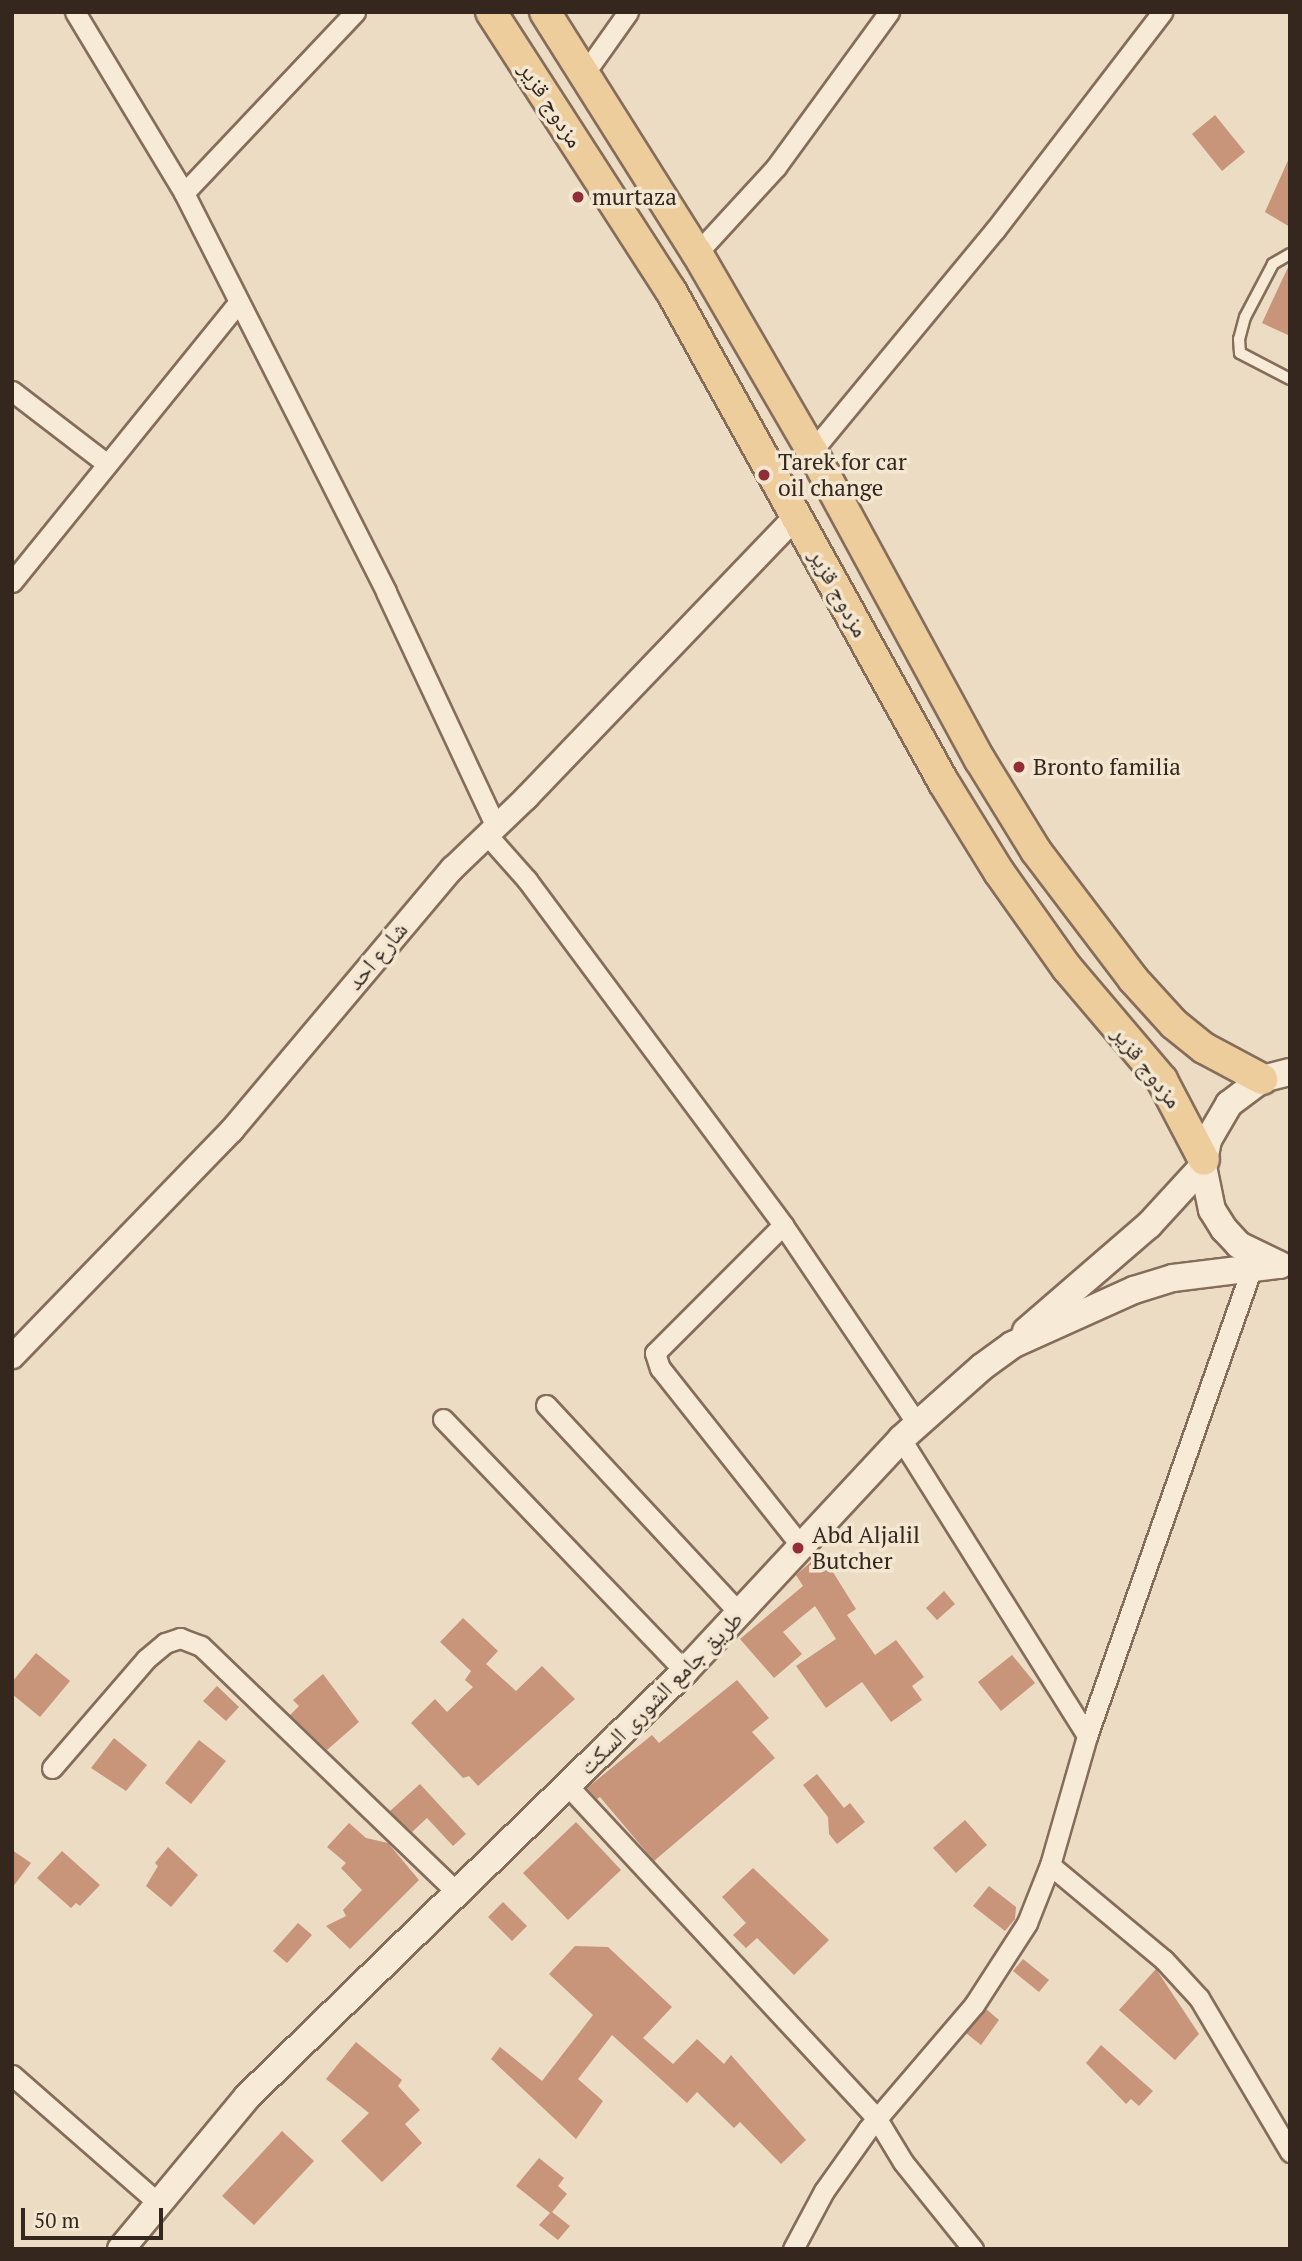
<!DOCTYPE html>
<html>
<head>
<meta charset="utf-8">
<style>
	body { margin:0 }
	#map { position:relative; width:1302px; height:2261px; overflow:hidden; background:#ecdcc3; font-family:"PT Serif","Noto Naskh Arabic",serif }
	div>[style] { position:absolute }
	.building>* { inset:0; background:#c8947a }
	.roads { filter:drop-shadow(2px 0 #856d5b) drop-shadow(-2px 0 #856d5b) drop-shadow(0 2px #856d5b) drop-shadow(0 -2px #856d5b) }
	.service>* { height:10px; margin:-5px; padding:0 5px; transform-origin:5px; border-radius:5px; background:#f7ead6 }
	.minor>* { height:19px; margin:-9.5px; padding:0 9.5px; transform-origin:9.5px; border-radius:9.5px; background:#f7ead6 }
	.tertiary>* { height:23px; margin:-11.5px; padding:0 11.5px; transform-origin:11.5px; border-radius:11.5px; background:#f7ead6 }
	.secondary>* { height:26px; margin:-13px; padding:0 13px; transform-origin:13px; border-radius:13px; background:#f7ead6 }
	.primary>* { height:30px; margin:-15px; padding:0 15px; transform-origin:15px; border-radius:15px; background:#edcd9c }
	.dots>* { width:19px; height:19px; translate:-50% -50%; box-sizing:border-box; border:4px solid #f3e7d2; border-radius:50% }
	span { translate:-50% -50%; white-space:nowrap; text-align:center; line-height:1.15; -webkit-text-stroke:7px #f3e7d2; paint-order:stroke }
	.street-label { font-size:23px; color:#35271e }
	.poi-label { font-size:23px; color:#35271e }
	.left { translate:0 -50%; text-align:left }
	.frame { position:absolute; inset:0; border:14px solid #35271e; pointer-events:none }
	.scale { position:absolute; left:21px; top:2208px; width:142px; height:32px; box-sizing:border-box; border:4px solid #35271e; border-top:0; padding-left:9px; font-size:21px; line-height:24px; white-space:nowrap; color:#35271e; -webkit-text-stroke:5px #f3e7d2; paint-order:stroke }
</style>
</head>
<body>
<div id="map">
	<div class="building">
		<div style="clip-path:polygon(1215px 115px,1245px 152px,1222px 171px,1192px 134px)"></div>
		<div style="clip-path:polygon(1290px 156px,1290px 227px,1265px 212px)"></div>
		<div style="clip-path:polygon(1290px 263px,1290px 336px,1262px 323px)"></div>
		<div style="clip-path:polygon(821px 1553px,856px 1609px,847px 1615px,875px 1655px,896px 1640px,924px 1677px,912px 1686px,922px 1700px,891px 1722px,862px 1682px,826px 1708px,796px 1666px,836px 1639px,815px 1606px,783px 1632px,802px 1654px,774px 1678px,740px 1639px,803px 1586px,796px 1575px)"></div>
		<div style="clip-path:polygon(944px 1591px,955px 1604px,937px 1620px,926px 1608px)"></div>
		<div style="clip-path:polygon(463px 1618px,498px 1651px,486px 1664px,516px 1691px,542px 1666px,575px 1699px,478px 1786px,469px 1776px,463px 1778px,411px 1723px,435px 1699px,447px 1712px,473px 1687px,465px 1680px,471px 1671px,440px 1642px)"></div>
		<div style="clip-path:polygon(36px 1653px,70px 1681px,40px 1717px,12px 1694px,12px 1682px)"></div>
		<div style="clip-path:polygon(1012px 1655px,1035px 1683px,1001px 1711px,978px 1682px)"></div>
		<div style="clip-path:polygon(323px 1674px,359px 1722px,327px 1750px,290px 1715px,299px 1706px,293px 1700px)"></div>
		<div style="clip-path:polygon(737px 1680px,769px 1718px,752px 1732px,775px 1758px,654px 1861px,600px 1797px,597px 1799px,587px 1788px,652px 1735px,659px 1743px)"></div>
		<div style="clip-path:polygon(217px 1686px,239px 1707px,226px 1721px,203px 1701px)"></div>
		<div style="clip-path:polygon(114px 1738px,147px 1765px,126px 1791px,91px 1768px)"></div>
		<div style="clip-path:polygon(199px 1740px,226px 1761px,191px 1804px,165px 1783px)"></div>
		<div style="clip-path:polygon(817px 1774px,844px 1808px,850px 1803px,865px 1822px,837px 1844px,829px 1834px,828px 1817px,803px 1785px)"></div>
		<div style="clip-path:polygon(420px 1784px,466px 1834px,453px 1846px,427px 1818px,412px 1832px,390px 1811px)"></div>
		<div style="clip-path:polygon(965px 1820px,987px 1845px,956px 1873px,933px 1848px)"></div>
		<div style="clip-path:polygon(576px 1822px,621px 1870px,568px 1920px,523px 1873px)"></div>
		<div style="clip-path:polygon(349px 1823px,366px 1838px,388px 1843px,419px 1880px,350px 1949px,326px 1926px,346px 1916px,343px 1910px,362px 1890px,341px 1868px,346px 1863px,327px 1847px)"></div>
		<div style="clip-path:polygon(168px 1847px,198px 1875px,171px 1907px,146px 1886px,158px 1866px,155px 1863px)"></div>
		<div style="clip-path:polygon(12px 1850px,31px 1863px,12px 1888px)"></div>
		<div style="clip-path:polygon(62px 1851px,100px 1885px,80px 1906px,76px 1903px,71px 1908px,37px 1878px)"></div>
		<div style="clip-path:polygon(753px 1868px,829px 1940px,794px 1975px,757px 1938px,746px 1948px,733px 1935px,746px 1923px,722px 1897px)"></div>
		<div style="clip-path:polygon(989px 1886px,1016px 1907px,1015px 1919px,1005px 1931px,973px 1906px)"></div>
		<div style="clip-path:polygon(503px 1902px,527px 1926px,512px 1941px,488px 1917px)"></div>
		<div style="clip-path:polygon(298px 1923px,312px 1935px,287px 1963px,273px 1951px)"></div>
		<div style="clip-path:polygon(575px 1946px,608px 1947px,672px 2007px,643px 2038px,673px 2064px,697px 2039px,724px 2064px,731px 2055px,806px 2140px,781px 2164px,740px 2122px,734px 2128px,697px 2092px,687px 2103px,612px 2035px,578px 2079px,603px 2101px,576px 2139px,491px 2059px,500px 2047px,542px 2081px,593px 2015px,549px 1974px)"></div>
		<div style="clip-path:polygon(1023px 1959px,1049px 1980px,1039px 1992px,1013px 1971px)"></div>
		<div style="clip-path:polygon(1156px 1969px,1199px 2034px,1175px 2060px,1119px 2010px)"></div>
		<div style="clip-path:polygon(986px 2009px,999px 2020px,981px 2045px,966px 2033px)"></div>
		<div style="clip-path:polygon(356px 2042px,402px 2080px,398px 2086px,420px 2110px,405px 2124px,422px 2143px,382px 2182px,341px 2141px,369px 2113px,326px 2079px)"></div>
		<div style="clip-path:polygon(1101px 2045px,1153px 2091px,1139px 2106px,1131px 2099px,1126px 2104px,1086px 2063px)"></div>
		<div style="clip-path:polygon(282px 2131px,314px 2161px,254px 2225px,222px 2196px)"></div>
		<div style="clip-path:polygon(539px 2158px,564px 2178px,558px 2186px,567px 2194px,552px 2212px,570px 2226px,558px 2240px,539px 2225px,550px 2213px,516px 2186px)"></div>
	</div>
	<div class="roads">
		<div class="service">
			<div style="left:1290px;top:254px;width:20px;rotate:150deg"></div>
			<div style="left:1273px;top:264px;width:60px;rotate:117.8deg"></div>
			<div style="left:1245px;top:317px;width:23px;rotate:105deg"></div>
			<div style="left:1239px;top:339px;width:14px;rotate:86deg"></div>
			<div style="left:1240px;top:353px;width:56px;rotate:27.5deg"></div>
		</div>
		<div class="minor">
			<div style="left:75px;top:12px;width:211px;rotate:58.9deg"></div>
			<div style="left:184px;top:193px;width:447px;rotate:63.1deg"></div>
			<div style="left:386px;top:592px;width:259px;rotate:64.9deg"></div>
			<div style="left:584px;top:74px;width:76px;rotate:-54.6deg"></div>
			<div style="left:184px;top:193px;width:249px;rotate:-46.6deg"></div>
			<div style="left:697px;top:253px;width:117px;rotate:-47.4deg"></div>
			<div style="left:776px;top:167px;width:192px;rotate:-53.9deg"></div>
			<div style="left:12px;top:391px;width:120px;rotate:37.5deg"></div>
			<div style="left:812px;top:451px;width:287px;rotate:-50.4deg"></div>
			<div style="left:995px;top:230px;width:275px;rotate:-52.5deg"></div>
			<div style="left:12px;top:582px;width:359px;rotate:-51deg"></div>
			<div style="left:488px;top:836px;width:59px;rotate:48.4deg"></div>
			<div style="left:527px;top:880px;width:430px;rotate:53.4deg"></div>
			<div style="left:783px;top:1225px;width:241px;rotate:56deg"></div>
			<div style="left:783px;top:1225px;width:181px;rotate:135deg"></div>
			<div style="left:655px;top:1353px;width:16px;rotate:72deg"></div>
			<div style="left:660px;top:1368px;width:228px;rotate:51.6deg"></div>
			<div style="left:546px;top:1405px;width:285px;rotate:47.1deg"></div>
			<div style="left:443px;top:1419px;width:349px;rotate:46.2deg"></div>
			<div style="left:901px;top:1439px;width:350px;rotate:57.9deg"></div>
			<div style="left:52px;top:1768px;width:144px;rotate:-49.2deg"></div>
			<div style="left:146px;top:1659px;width:25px;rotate:-40deg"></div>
			<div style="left:165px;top:1643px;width:16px;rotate:-18deg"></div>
			<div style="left:180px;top:1638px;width:22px;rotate:21deg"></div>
			<div style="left:201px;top:1646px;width:358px;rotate:43.9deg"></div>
			<div style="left:568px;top:1786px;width:454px;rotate:47.1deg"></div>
			<div style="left:877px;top:2119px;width:50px;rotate:58.8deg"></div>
			<div style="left:903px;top:2162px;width:112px;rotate:51.2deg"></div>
			<div style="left:1050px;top:1865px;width:148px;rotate:39.8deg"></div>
			<div style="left:1164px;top:1960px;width:52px;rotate:47.4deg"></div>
			<div style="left:1199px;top:1998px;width:179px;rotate:59.4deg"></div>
			<div style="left:12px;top:2075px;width:193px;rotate:41.2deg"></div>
			<div style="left:793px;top:2249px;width:66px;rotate:-61.9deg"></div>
			<div style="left:824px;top:2191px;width:76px;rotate:-54.6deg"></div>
			<div style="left:868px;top:2129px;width:163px;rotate:-49.5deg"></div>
			<div style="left:974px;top:2005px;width:98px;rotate:-57.1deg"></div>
			<div style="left:1027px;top:1923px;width:62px;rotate:-68.4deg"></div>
			<div style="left:1050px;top:1865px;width:134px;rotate:-74deg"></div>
			<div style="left:1087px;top:1736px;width:494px;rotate:-70.6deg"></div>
		</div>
		<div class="tertiary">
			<div style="left:12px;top:1356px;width:315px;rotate:-45.9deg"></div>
			<div style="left:231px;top:1130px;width:343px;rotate:-49.9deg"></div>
			<div style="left:452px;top:868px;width:103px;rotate:-43.8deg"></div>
			<div style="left:526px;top:797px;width:390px;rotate:-46.2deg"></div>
		</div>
		<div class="secondary">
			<div style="left:1280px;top:1265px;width:46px;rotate:-154deg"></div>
			<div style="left:1239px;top:1245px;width:22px;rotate:-133deg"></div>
			<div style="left:1224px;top:1229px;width:22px;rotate:-122deg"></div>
			<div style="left:1212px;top:1210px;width:45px;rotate:-101.6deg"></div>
			<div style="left:1203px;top:1166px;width:26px;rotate:-79deg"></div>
			<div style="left:1208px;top:1140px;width:42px;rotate:-59.7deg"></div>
			<div style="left:1229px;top:1104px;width:41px;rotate:-37.1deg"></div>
			<div style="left:1262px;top:1079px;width:29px;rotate:-14deg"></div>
			<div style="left:1026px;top:1331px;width:162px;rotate:-40.8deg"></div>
			<div style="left:1149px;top:1225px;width:80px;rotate:-47.5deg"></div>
			<div style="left:121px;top:2249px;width:197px;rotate:-50.3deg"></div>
			<div style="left:247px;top:2097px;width:611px;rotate:-44.2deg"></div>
			<div style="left:685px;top:1671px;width:317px;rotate:-47deg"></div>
			<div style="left:901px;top:1439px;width:108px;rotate:-41.6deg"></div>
			<div style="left:982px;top:1367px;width:37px;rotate:-36deg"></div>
			<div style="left:1012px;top:1345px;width:134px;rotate:-24.3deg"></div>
			<div style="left:1134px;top:1290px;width:41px;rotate:-17.1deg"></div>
			<div style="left:1173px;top:1278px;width:107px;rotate:-7deg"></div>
		</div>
		<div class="primary">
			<div style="left:491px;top:12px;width:332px;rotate:57.2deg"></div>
			<div style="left:671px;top:291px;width:563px;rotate:60.98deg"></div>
			<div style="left:944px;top:783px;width:105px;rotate:58.3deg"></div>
			<div style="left:999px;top:872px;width:118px;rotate:54.7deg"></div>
			<div style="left:1067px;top:968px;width:147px;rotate:49.7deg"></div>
			<div style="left:1162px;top:1080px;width:90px;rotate:62.3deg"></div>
			<div style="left:545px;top:12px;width:285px;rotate:57.8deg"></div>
			<div style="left:697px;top:253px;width:229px;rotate:59.9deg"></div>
			<div style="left:812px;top:451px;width:352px;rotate:61.5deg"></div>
			<div style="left:980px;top:760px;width:107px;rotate:58.4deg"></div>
			<div style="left:1036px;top:851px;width:161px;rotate:52.8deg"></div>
			<div style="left:1133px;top:979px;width:61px;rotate:47.7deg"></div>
			<div style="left:1174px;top:1024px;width:38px;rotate:39deg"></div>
			<div style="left:1204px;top:1048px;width:66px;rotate:28.1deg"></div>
		</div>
	</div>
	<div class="dots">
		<div style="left:578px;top:197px;background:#912e37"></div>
		<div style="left:764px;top:475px;background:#912e37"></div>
		<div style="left:1019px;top:767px;background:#912e37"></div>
		<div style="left:798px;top:1548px;background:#912e37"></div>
	</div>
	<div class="street-label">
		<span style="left:551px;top:105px;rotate:57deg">مزدوج قزير</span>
		<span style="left:839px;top:593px;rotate:61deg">مزدوج قزير</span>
		<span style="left:377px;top:956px;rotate:-50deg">شارع احد</span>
		<span style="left:1147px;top:1067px;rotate:52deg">مزدوج قزير</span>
		<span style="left:661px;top:1693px;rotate:-45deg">طريق جامع الشورى السكت</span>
	</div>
	<div class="poi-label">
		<span class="left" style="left:592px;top:197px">murtaza</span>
		<span class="left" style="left:778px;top:475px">Tarek for car<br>oil change</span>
		<span class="left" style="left:1033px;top:767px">Bronto familia</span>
		<span class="left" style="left:812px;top:1548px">Abd Aljalil<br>Butcher</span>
	</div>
	<div class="frame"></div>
	<div class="scale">50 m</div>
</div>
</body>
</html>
